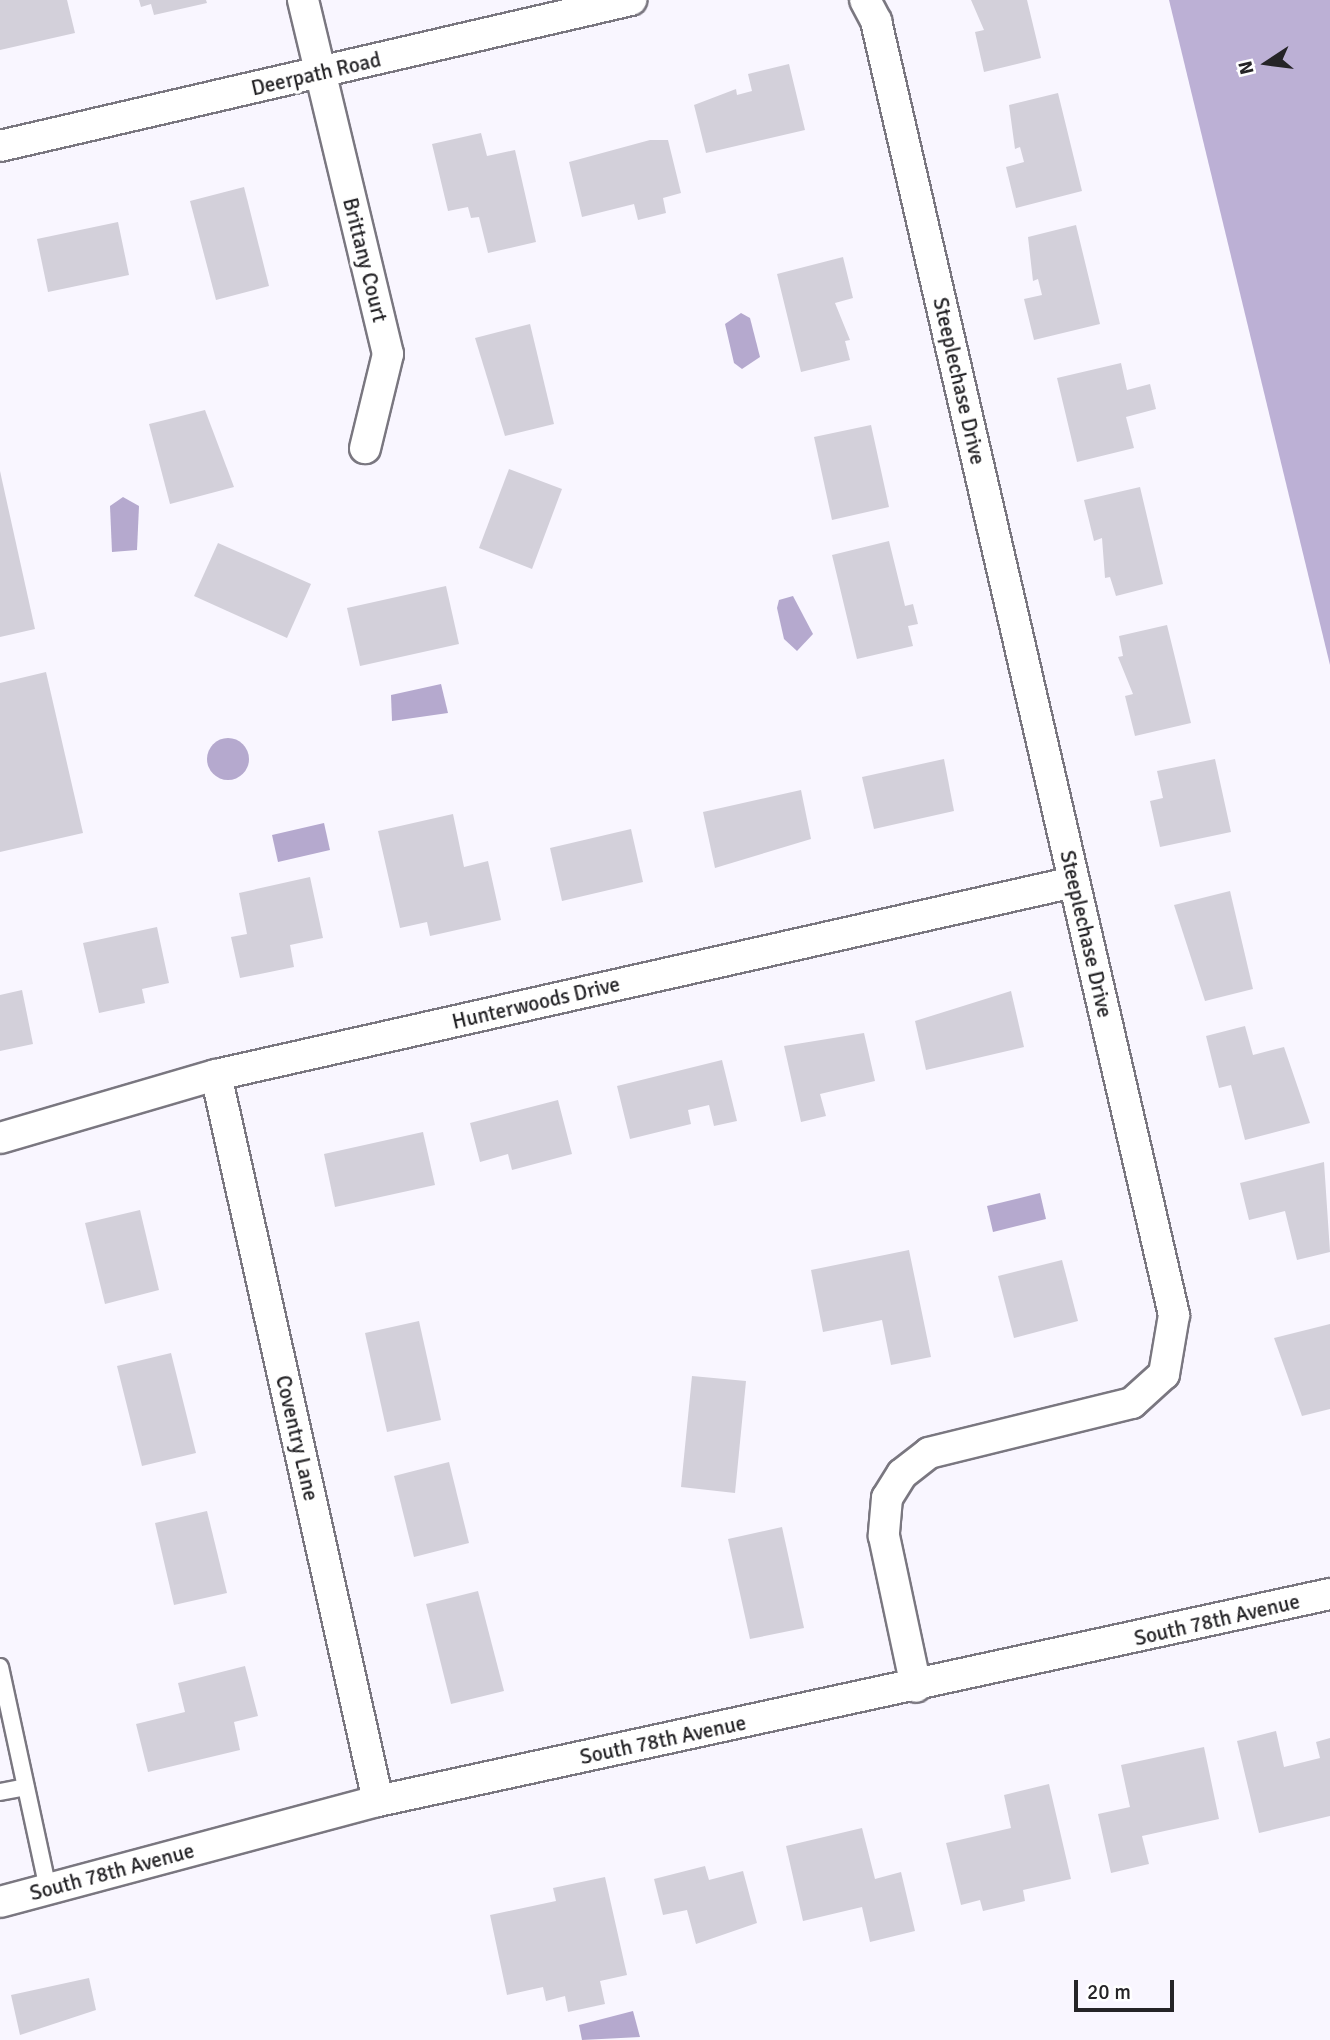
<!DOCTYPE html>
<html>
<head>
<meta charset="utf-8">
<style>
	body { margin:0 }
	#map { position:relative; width:1330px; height:2040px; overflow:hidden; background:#f9f6ff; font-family:Signika,sans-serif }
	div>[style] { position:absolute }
	.forest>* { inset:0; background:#bcb0d5 }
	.water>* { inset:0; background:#b5a9ce }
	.round { border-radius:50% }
	.building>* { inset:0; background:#d3d0da }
	.roads { filter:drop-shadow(2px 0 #7a7780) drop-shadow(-2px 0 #7a7780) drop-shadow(0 2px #7a7780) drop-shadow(0 -2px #7a7780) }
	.lane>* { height:16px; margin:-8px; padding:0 8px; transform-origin:8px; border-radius:8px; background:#fff }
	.street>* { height:30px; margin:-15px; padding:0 15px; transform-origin:15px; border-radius:15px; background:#fff }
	span { translate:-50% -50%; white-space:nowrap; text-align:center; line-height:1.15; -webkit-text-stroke:7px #fff; paint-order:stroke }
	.street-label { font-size:21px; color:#252427 }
	.north { position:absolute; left:1232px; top:28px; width:70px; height:70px; -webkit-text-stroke:5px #fff; paint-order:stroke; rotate:257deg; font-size:19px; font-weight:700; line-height:28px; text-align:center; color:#252427 }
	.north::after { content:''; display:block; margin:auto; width:24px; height:32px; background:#252427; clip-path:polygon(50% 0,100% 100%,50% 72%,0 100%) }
	.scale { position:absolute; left:1074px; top:1980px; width:100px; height:32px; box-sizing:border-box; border:4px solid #252427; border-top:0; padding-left:9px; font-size:21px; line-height:24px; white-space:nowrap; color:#252427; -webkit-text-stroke:5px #fff; paint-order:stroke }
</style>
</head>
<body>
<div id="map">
	<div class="forest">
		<div style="clip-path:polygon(1169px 0,1330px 0,1330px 665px)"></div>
	</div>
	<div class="water">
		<div style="clip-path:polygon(741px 313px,750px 318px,760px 357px,742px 369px,734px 363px,725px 324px)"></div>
		<div style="clip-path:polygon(123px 497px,139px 506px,137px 550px,112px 552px,110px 506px)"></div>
		<div style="clip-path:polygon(793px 596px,813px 634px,797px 651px,784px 639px,777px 608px,779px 600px)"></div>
		<div style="clip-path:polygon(441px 684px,448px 713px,392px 721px,391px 695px)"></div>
		<div class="round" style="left:207px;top:738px;width:42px;height:42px"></div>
		<div style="clip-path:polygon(324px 823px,330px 850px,278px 862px,272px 835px)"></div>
		<div style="clip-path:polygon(1040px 1193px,1046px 1219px,993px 1232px,987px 1206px)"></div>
		<div style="clip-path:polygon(633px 2011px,640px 2037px,582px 2040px,579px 2025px)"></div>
	</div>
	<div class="building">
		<div style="clip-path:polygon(0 0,67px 0,75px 33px,0 50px)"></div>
		<div style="clip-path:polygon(139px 0,206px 0,207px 3px,154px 15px,151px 4px,141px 7px)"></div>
		<div style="clip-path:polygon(971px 0,1027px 0,1041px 58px,984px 72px,975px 32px,984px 30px)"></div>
		<div style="clip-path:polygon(789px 64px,805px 130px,706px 153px,694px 105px,736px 89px,737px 95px,752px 91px,748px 74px)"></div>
		<div style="clip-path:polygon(1058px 93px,1082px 191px,1016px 208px,1006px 167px,1024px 162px,1020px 147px,1015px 149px,1009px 105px)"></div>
		<div style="clip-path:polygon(481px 133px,487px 156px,515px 150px,536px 242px,488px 253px,479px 217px,471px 218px,468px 207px,448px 211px,432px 144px)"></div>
		<div style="clip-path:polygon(650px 140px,668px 140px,681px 193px,663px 198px,666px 213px,638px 220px,634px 204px,582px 217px,569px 162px)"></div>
		<div style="clip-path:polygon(244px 187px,269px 286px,216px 300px,190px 201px)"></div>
		<div style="clip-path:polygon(118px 222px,129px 275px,48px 292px,37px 239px)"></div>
		<div style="clip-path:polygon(1076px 225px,1100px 324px,1034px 340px,1024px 299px,1042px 295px,1038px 279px,1033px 281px,1028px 237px)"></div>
		<div style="clip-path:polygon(843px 257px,853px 298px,835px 303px,850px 340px,845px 341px,850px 360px,801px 372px,777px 274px)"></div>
		<div style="clip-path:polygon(530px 324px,554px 424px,505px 436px,475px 338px)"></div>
		<div style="clip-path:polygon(1121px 363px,1127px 390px,1150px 384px,1156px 409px,1126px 417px,1134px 448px,1077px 462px,1057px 378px)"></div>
		<div style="clip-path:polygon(205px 410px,234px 487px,170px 504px,149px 424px)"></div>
		<div style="clip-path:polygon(871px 425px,889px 507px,832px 520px,814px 437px)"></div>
		<div style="clip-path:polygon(509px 469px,562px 489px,532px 569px,479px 548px)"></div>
		<div style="clip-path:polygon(0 471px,35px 629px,0 637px)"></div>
		<div style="clip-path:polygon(1140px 487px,1163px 584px,1116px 596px,1110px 577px,1105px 578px,1102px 538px,1094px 541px,1084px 500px)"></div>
		<div style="clip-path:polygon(889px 541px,905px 606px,913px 604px,918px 624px,908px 626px,913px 646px,857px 659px,832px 555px)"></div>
		<div style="clip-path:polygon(218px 543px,311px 584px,287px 638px,194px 596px)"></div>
		<div style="clip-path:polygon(446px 586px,459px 644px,360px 666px,347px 608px)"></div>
		<div style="clip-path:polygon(1167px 625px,1191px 723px,1135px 736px,1125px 696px,1133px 694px,1118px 657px,1123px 656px,1119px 636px)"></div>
		<div style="clip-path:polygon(46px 672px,83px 833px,0 852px,0 683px)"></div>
		<div style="clip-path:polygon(944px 759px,954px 811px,874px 829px,862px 777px)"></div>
		<div style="clip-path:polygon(1215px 759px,1231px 832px,1160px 847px,1150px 801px,1163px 798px,1157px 771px)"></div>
		<div style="clip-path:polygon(801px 790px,811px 839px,715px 868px,703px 812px)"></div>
		<div style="clip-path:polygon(453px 814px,464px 867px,488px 861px,501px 920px,430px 936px,427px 922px,400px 928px,378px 831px)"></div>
		<div style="clip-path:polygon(631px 829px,643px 882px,562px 901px,550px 848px)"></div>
		<div style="clip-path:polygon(310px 877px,323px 938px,290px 945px,294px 967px,240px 978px,231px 937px,247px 934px,239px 893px)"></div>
		<div style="clip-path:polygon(1230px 891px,1253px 989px,1205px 1001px,1174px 905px)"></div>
		<div style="clip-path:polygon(157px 927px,169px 983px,142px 989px,145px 1003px,99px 1013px,83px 943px)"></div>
		<div style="clip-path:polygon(22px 990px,33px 1044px,0 1051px,0 995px)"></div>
		<div style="clip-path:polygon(1011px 991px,1024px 1047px,926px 1070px,915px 1021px)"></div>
		<div style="clip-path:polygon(1245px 1026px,1253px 1055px,1284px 1047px,1310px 1123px,1245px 1140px,1231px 1085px,1219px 1088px,1206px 1036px)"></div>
		<div style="clip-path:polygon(864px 1033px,875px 1081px,820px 1094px,826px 1116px,801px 1122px,784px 1046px)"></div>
		<div style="clip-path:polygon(722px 1060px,737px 1121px,714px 1126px,709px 1105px,688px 1110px,691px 1124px,630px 1139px,617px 1086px)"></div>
		<div style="clip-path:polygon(558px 1100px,572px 1154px,512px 1170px,508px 1154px,480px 1162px,470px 1123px)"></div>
		<div style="clip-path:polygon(423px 1132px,435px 1185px,335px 1207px,324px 1154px)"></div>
		<div style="clip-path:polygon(1324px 1162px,1330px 1252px,1297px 1260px,1285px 1211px,1249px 1220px,1240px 1183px)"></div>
		<div style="clip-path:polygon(140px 1210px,159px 1290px,105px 1304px,85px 1223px)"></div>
		<div style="clip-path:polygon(909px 1250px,931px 1357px,891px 1365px,882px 1320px,823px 1332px,811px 1270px)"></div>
		<div style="clip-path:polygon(1062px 1260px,1078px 1321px,1014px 1338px,998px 1276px)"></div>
		<div style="clip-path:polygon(419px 1321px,441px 1420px,387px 1432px,365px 1333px)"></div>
		<div style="clip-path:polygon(1330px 1324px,1330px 1409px,1302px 1416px,1274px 1338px)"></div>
		<div style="clip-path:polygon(171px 1353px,196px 1453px,142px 1466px,117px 1366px)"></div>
		<div style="clip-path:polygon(692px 1376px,746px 1381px,735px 1493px,681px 1487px)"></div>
		<div style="clip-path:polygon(449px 1462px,469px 1543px,414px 1557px,394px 1476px)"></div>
		<div style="clip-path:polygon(207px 1511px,227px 1593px,174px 1605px,155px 1523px)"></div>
		<div style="clip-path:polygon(782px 1527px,804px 1628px,750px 1639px,728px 1539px)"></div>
		<div style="clip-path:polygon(478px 1591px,504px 1691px,451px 1704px,426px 1604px)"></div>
		<div style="clip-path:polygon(245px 1666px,258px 1716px,234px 1722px,240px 1750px,148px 1772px,136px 1724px,185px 1712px,178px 1683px)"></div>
		<div style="clip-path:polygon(1276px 1731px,1284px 1767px,1320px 1758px,1316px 1742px,1330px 1738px,1330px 1816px,1259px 1833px,1237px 1741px)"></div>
		<div style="clip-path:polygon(1204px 1747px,1219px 1819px,1142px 1836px,1149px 1864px,1111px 1873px,1098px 1814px,1130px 1807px,1121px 1765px)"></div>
		<div style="clip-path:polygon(1049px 1784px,1071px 1879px,1023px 1890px,1025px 1901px,983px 1911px,980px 1900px,961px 1905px,946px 1843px,1011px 1828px,1004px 1795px)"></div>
		<div style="clip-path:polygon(862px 1828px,875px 1879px,901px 1872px,915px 1931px,870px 1942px,862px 1907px,803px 1921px,786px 1846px)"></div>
		<div style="clip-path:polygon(705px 1866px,709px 1880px,743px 1871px,757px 1923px,696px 1944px,687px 1910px,663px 1915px,654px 1879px)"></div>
		<div style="clip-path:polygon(605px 1877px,627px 1975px,600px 1981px,605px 2004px,568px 2012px,565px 1996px,546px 2001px,543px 1987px,507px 1995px,490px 1915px,556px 1901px,553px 1888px)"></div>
		<div style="clip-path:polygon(89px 1978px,96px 2010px,20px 2035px,11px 1995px)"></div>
	</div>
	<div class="roads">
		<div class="lane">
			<div style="left:0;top:1667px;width:227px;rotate:77.8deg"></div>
			<div style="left:0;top:1792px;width:26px;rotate:-11deg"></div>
		</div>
		<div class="street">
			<div style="left:303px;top:0;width:364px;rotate:76.5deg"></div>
			<div style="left:388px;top:354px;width:97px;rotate:103.7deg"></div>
			<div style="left:865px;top:0;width:24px;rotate:62deg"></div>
			<div style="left:876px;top:21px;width:1328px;rotate:77.03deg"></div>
			<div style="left:1174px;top:1315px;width:60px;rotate:99.6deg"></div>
			<div style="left:1164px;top:1374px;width:43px;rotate:137.8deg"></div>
			<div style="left:1132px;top:1403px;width:209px;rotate:166.2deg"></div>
			<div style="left:929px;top:1453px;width:34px;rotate:142deg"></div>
			<div style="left:902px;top:1474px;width:28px;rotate:122deg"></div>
			<div style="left:887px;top:1498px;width:38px;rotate:95deg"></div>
			<div style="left:884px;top:1536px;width:154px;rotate:78deg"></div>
			<div style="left:0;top:146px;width:648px;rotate:-13.03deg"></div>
			<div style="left:216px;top:1075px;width:744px;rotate:77.42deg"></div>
			<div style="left:0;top:1138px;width:225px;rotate:-16.3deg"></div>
			<div style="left:216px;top:1075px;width:879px;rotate:-12.68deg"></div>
			<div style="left:0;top:1902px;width:391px;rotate:-15deg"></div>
			<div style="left:378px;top:1801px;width:974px;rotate:-12.27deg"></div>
		</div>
	</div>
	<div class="street-label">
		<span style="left:316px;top:74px;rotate:-13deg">Deerpath Road</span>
		<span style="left:365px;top:260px;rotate:76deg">Brittany Court</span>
		<span style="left:959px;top:381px;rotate:77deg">Steeplechase Drive</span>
		<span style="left:1086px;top:934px;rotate:77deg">Steeplechase Drive</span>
		<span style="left:536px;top:1003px;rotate:-13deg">Hunterwoods Drive</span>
		<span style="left:297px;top:1438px;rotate:77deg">Coventry Lane</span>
		<span style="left:1217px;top:1620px;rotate:-13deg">South 78th Avenue</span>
		<span style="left:663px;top:1740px;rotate:-12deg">South 78th Avenue</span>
		<span style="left:112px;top:1872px;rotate:-15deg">South 78th Avenue</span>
	</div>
	<div class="north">N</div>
	<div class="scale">20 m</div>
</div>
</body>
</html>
